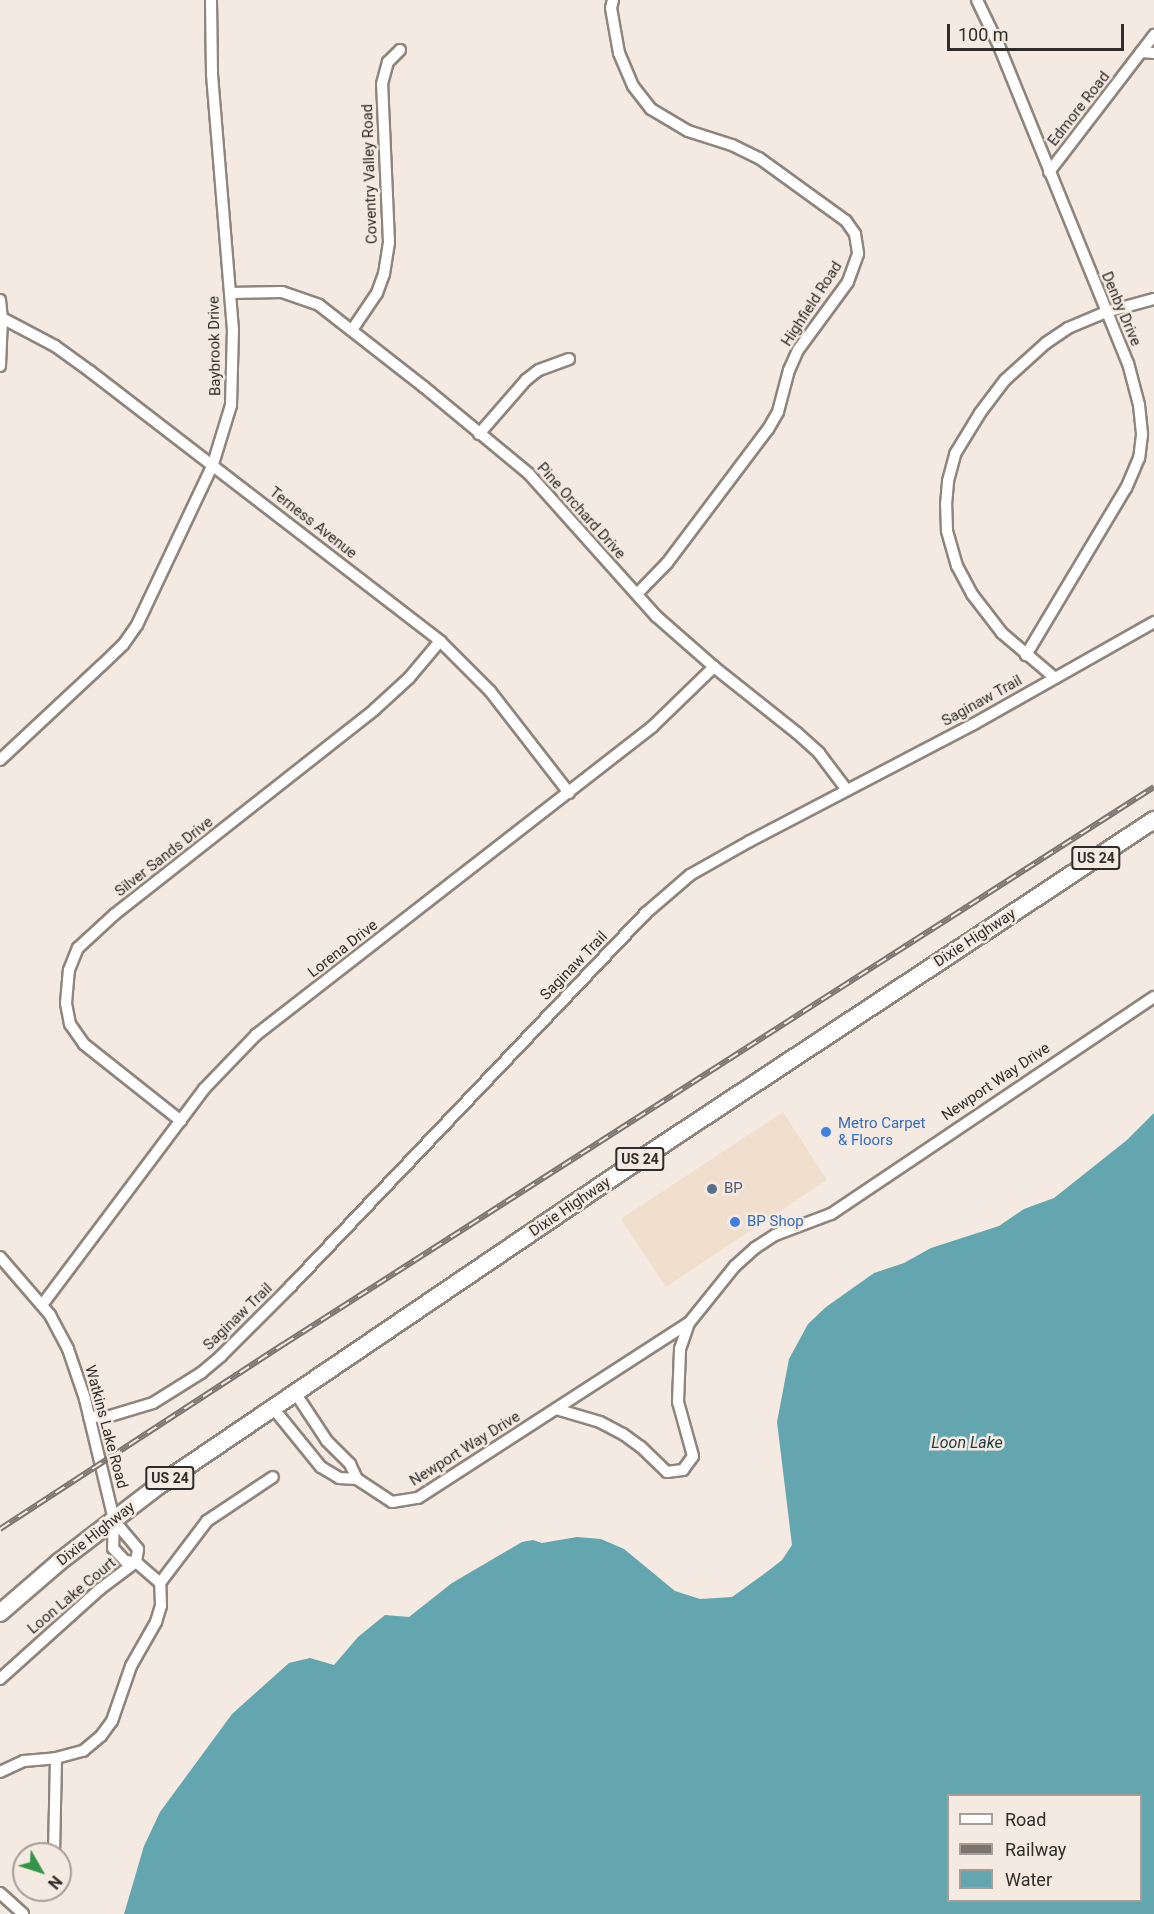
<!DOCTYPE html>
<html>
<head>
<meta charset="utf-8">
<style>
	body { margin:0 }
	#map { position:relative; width:1154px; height:1914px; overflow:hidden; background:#f4eae1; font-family:Roboto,sans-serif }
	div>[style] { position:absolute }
	.commercial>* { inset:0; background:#f0dfcd }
	.water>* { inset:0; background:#63a6b0 }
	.roads { filter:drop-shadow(2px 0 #8e857c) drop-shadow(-2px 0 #8e857c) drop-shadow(0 2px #8e857c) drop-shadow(0 -2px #8e857c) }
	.street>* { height:10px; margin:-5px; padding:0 5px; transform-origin:5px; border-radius:5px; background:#fff }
	.primary>* { height:16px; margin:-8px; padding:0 8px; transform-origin:8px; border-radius:8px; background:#fff }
	.rail>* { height:6px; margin-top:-3px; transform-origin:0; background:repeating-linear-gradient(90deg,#f4eae1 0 11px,#7b746f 0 22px); box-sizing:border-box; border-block:2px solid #7b746f }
	.dots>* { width:16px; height:16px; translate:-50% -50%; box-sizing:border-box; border:3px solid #f4eae1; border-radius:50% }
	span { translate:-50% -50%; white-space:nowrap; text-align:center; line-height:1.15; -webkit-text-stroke:5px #f4eae1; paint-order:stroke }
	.shield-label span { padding:2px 4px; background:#f4eae1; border:2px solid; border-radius:4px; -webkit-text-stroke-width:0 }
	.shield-label { font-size:14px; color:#302c29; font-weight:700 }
	.street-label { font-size:15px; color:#302c29 }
	.shop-label { font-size:15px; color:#366cbe }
	.left { translate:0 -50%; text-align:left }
	.service-label { font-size:15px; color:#4e5e75 }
	.water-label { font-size:16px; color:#1b3c41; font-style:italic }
	.legend { position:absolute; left:947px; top:1794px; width:195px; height:108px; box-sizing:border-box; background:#f4eae1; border:2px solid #a69e97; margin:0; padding:8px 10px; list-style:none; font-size:18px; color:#302c29 }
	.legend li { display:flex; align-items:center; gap:12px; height:30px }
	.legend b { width:30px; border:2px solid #a69e97 }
	.north { position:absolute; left:12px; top:1842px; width:60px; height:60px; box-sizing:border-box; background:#f4eae1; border:2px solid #a69e97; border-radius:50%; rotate:129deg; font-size:16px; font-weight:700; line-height:24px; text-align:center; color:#302c29 }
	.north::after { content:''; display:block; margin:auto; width:21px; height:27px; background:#349549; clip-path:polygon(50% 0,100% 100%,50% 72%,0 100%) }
	.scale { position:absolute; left:947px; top:24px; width:177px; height:27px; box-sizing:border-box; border:3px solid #302c29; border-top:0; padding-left:8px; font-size:18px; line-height:21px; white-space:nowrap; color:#302c29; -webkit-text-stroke:4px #f4eae1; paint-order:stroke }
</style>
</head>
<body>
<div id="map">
	<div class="commercial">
		<div style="clip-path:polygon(783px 1112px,827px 1180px,666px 1287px,621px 1219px)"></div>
	</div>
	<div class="water">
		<div style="clip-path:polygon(evenodd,1154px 1113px,1154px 1914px,124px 1914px,144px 1846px,160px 1812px,232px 1714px,289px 1663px,310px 1658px,334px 1665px,358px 1637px,385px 1615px,409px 1617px,452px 1583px,522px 1542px,533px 1540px,542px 1543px,577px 1537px,601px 1539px,624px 1549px,675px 1591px,700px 1599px,732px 1597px,768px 1571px,782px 1560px,792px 1545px,777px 1422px,789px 1359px,808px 1324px,826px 1307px,874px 1273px,904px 1263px,931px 1248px,999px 1226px,1024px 1209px,1054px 1198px,1127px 1140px,1154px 1113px,948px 1796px,1140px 1796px,1140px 1900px,948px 1900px,948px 1796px)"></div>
	</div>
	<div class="roads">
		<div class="street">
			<div style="left:613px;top:0;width:8px;rotate:104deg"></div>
			<div style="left:611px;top:8px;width:46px;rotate:79.9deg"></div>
			<div style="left:619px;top:53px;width:36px;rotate:67deg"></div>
			<div style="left:633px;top:86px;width:29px;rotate:52deg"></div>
			<div style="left:651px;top:109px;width:43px;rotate:30.7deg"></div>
			<div style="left:688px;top:131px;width:46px;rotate:17.7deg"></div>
			<div style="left:732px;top:145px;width:30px;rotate:26deg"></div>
			<div style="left:759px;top:158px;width:107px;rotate:35.9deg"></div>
			<div style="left:846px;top:221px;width:16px;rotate:55deg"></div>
			<div style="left:855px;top:234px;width:20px;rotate:81deg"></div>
			<div style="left:858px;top:254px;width:30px;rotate:110deg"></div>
			<div style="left:848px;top:282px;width:84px;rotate:126.3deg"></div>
			<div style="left:798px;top:350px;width:22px;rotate:114deg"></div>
			<div style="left:789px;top:370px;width:43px;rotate:104.7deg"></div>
			<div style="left:778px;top:412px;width:20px;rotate:120deg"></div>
			<div style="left:768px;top:429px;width:168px;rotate:127deg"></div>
			<div style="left:667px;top:563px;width:43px;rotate:134.1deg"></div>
			<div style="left:977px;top:0;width:51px;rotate:64.4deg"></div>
			<div style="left:999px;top:46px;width:342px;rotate:67.9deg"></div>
			<div style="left:1128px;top:363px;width:43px;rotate:75.3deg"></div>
			<div style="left:1139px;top:405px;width:30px;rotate:84deg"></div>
			<div style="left:1142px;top:435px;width:23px;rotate:97deg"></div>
			<div style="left:1139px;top:458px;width:33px;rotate:113deg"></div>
			<div style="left:1126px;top:488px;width:195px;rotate:120.9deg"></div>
			<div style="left:1141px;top:52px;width:13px;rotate:4deg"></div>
			<div style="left:1049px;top:172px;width:173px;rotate:-52.5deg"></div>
			<div style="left:230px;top:293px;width:52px;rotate:-1.1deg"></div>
			<div style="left:282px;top:292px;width:39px;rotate:19deg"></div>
			<div style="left:319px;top:305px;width:133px;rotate:38deg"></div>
			<div style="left:424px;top:387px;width:136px;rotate:39.6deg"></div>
			<div style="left:529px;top:474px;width:191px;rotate:48.2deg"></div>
			<div style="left:656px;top:616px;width:77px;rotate:41.3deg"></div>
			<div style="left:714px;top:667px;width:106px;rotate:38.5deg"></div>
			<div style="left:797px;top:733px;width:30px;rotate:42deg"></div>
			<div style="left:819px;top:753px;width:46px;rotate:52.9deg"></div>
			<div style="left:0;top:300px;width:18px;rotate:84deg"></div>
			<div style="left:2px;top:318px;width:48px;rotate:92.4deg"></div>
			<div style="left:2px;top:318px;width:60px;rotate:27.8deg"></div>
			<div style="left:55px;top:346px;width:44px;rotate:35.8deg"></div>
			<div style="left:91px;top:372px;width:441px;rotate:37.6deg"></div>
			<div style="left:440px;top:641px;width:71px;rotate:45deg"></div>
			<div style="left:490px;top:691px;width:129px;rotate:52.2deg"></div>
			<div style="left:352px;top:330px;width:45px;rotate:-56deg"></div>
			<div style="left:377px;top:293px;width:20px;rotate:-70deg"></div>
			<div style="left:384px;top:274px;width:32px;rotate:-81deg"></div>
			<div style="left:389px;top:242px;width:158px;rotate:-92.5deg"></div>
			<div style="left:382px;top:84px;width:23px;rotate:-75deg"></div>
			<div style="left:388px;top:62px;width:17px;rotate:-45deg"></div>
			<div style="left:479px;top:434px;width:72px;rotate:-49deg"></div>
			<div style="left:526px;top:380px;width:16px;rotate:-38deg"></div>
			<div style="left:539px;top:370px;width:32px;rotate:-20deg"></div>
			<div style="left:1055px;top:678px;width:70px;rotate:-139.7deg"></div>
			<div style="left:1002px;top:633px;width:49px;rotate:-127.6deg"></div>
			<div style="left:972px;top:594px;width:32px;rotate:-118deg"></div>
			<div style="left:957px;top:566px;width:37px;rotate:-106deg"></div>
			<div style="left:947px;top:530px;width:25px;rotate:-92deg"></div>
			<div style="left:946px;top:505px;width:24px;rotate:-85deg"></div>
			<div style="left:948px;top:481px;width:28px;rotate:-75deg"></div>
			<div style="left:955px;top:454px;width:48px;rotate:-58.6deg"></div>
			<div style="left:980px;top:413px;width:41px;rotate:-52.9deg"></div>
			<div style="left:1005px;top:380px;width:55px;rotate:-42.1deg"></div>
			<div style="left:1046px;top:343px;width:27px;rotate:-34deg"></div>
			<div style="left:1068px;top:328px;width:41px;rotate:-22.8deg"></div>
			<div style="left:1106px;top:312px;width:50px;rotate:-15.2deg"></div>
			<div style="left:0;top:760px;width:139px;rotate:-43deg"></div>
			<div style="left:102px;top:665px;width:29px;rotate:-44deg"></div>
			<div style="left:123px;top:645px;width:24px;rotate:-55deg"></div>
			<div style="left:137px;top:625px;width:178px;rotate:-64.7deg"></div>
			<div style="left:213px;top:464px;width:62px;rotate:-73deg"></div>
			<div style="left:231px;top:405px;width:75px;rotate:-88.5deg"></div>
			<div style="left:233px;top:330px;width:258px;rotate:-94.7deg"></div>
			<div style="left:212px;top:73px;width:73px;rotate:-90.8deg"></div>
			<div style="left:181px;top:1121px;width:124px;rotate:-141.6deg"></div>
			<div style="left:84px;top:1044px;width:24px;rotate:-125deg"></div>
			<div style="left:70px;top:1024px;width:21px;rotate:-101deg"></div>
			<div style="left:66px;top:1003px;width:33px;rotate:-85deg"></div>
			<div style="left:69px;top:970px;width:24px;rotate:-68deg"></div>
			<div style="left:78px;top:948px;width:50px;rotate:-42.6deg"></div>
			<div style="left:115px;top:914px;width:330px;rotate:-38.2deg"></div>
			<div style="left:374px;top:710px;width:47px;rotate:-42.4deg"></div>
			<div style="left:409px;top:678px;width:48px;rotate:-50deg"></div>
			<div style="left:0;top:1257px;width:77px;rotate:49.2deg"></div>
			<div style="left:50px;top:1315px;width:38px;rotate:62deg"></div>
			<div style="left:68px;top:1349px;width:53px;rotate:71.2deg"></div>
			<div style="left:85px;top:1399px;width:124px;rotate:76.5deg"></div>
			<div style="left:114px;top:1520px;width:28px;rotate:92deg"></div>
			<div style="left:113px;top:1548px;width:18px;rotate:47deg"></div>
			<div style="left:125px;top:1561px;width:11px;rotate:5deg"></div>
			<div style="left:136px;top:1562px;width:13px;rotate:-81deg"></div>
			<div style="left:138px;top:1549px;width:38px;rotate:-130deg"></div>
			<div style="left:42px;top:1305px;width:270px;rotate:-53.1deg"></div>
			<div style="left:204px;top:1089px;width:75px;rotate:-46.1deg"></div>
			<div style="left:256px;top:1035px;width:502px;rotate:-37.87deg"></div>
			<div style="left:652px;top:727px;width:86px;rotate:-44.1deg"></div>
			<div style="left:296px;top:1394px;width:56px;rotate:56.6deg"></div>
			<div style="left:327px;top:1441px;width:33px;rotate:45deg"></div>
			<div style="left:350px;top:1464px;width:17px;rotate:65deg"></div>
			<div style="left:357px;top:1479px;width:42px;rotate:33.3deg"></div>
			<div style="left:392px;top:1502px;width:26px;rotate:-9deg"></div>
			<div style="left:418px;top:1498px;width:323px;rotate:-32.9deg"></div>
			<div style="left:689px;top:1323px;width:73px;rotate:-51.1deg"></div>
			<div style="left:735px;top:1266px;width:27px;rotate:-42deg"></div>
			<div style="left:755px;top:1248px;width:24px;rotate:-33deg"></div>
			<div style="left:775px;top:1235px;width:60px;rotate:-20.6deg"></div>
			<div style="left:831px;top:1214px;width:389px;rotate:-33.9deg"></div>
			<div style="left:273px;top:1408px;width:76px;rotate:50.9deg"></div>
			<div style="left:321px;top:1467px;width:21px;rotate:31deg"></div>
			<div style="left:339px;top:1478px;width:18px;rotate:3deg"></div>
			<div style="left:556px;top:1409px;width:46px;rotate:16.5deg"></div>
			<div style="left:600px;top:1422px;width:26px;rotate:28deg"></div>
			<div style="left:623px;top:1434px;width:22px;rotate:36deg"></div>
			<div style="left:641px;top:1447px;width:36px;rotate:44deg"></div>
			<div style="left:667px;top:1472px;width:16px;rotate:-7deg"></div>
			<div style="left:683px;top:1470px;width:17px;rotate:-54deg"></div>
			<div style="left:693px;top:1456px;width:56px;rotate:-105.5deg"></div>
			<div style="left:678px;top:1402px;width:53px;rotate:-87.8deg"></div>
			<div style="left:680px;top:1349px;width:28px;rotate:-71deg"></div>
			<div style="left:89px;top:1417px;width:21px;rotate:-3deg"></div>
			<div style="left:110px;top:1416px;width:45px;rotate:-16.8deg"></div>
			<div style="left:153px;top:1403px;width:57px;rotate:-32deg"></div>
			<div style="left:201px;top:1373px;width:26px;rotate:-40deg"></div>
			<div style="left:221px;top:1356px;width:99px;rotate:-45deg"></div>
			<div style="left:291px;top:1286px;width:515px;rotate:-46.42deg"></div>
			<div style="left:646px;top:913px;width:58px;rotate:-40.8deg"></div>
			<div style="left:690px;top:875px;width:69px;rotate:-29.5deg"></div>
			<div style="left:750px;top:841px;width:253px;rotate:-27.6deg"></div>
			<div style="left:974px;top:724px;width:207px;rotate:-29.5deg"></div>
			<div style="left:160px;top:1583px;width:78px;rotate:-52.8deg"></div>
			<div style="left:207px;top:1521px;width:79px;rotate:-33.7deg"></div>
			<div style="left:0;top:1679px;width:135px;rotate:-42deg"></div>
			<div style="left:100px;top:1589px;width:45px;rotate:-36.9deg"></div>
			<div style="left:136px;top:1562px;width:32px;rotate:41deg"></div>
			<div style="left:0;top:1772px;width:26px;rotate:-25deg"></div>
			<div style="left:24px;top:1761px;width:32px;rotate:-5deg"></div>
			<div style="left:56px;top:1758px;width:28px;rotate:-15deg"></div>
			<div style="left:83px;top:1751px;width:23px;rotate:-40deg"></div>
			<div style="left:101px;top:1736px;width:19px;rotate:-54deg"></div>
			<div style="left:112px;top:1721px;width:58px;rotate:-70.9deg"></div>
			<div style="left:131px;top:1666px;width:51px;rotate:-60.4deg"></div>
			<div style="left:156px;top:1622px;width:17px;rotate:-73deg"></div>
			<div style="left:161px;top:1606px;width:23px;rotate:-92deg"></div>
			<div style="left:54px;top:1854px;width:96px;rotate:-88.8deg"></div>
			<div style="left:0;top:1893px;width:31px;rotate:42deg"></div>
		</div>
		<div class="primary">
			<div style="left:0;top:1613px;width:78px;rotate:-40.8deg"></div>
			<div style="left:59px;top:1562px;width:125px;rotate:-37.5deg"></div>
			<div style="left:158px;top:1486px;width:545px;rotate:-34.16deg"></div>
			<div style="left:609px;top:1180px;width:653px;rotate:-33.45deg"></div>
		</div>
	</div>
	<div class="rail">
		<div style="left:0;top:1529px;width:339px;rotate:-33.1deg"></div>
		<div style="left:284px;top:1344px;width:1033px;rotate:-32.63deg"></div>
	</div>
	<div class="dots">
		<div style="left:826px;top:1132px;background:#3f7fe0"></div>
		<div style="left:712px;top:1189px;background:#5c6f8a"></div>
		<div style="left:735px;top:1222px;background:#3f7fe0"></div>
	</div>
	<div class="shield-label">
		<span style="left:1096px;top:858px">US 24</span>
		<span style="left:640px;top:1159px">US 24</span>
		<span style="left:170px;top:1478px">US 24</span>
	</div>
	<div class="street-label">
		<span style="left:1079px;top:109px;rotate:-52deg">Edmore Road</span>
		<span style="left:370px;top:174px;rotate:-92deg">Coventry Valley Road</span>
		<span style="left:812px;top:304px;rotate:-57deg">Highfield Road</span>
		<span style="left:1121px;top:309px;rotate:67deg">Denby Drive</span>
		<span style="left:215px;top:346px;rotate:-91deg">Baybrook Drive</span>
		<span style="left:581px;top:511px;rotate:48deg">Pine Orchard Drive</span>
		<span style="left:313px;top:523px;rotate:38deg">Terness Avenue</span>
		<span style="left:982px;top:701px;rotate:-29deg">Saginaw Trail</span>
		<span style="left:164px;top:857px;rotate:-38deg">Silver Sands Drive</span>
		<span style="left:975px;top:938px;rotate:-33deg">Dixie Highway</span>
		<span style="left:343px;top:949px;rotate:-38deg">Lorena Drive</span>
		<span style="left:574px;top:966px;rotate:-46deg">Saginaw Trail</span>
		<span style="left:996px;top:1082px;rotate:-34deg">Newport Way Drive</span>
		<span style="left:570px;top:1207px;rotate:-34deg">Dixie Highway</span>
		<span style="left:238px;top:1317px;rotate:-44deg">Saginaw Trail</span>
		<span style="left:106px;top:1427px;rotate:75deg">Watkins Lake Road</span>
		<span style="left:465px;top:1449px;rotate:-32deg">Newport Way Drive</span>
		<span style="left:96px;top:1534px;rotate:-38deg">Dixie Highway</span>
		<span style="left:72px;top:1596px;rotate:-40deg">Loon Lake Court</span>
	</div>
	<div class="shop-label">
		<span class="left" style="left:838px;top:1132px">Metro Carpet<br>&amp; Floors</span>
		<span class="left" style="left:747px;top:1222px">BP Shop</span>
	</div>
	<div class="service-label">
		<span class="left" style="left:724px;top:1189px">BP</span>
	</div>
	<div class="water-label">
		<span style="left:967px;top:1443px">Loon Lake</span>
	</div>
	<ul class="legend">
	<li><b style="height:8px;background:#fff"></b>Road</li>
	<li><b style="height:8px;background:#7b746f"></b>Railway</li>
	<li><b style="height:16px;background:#63a6b0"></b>Water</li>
	</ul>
	<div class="north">N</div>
	<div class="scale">100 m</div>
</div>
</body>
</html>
